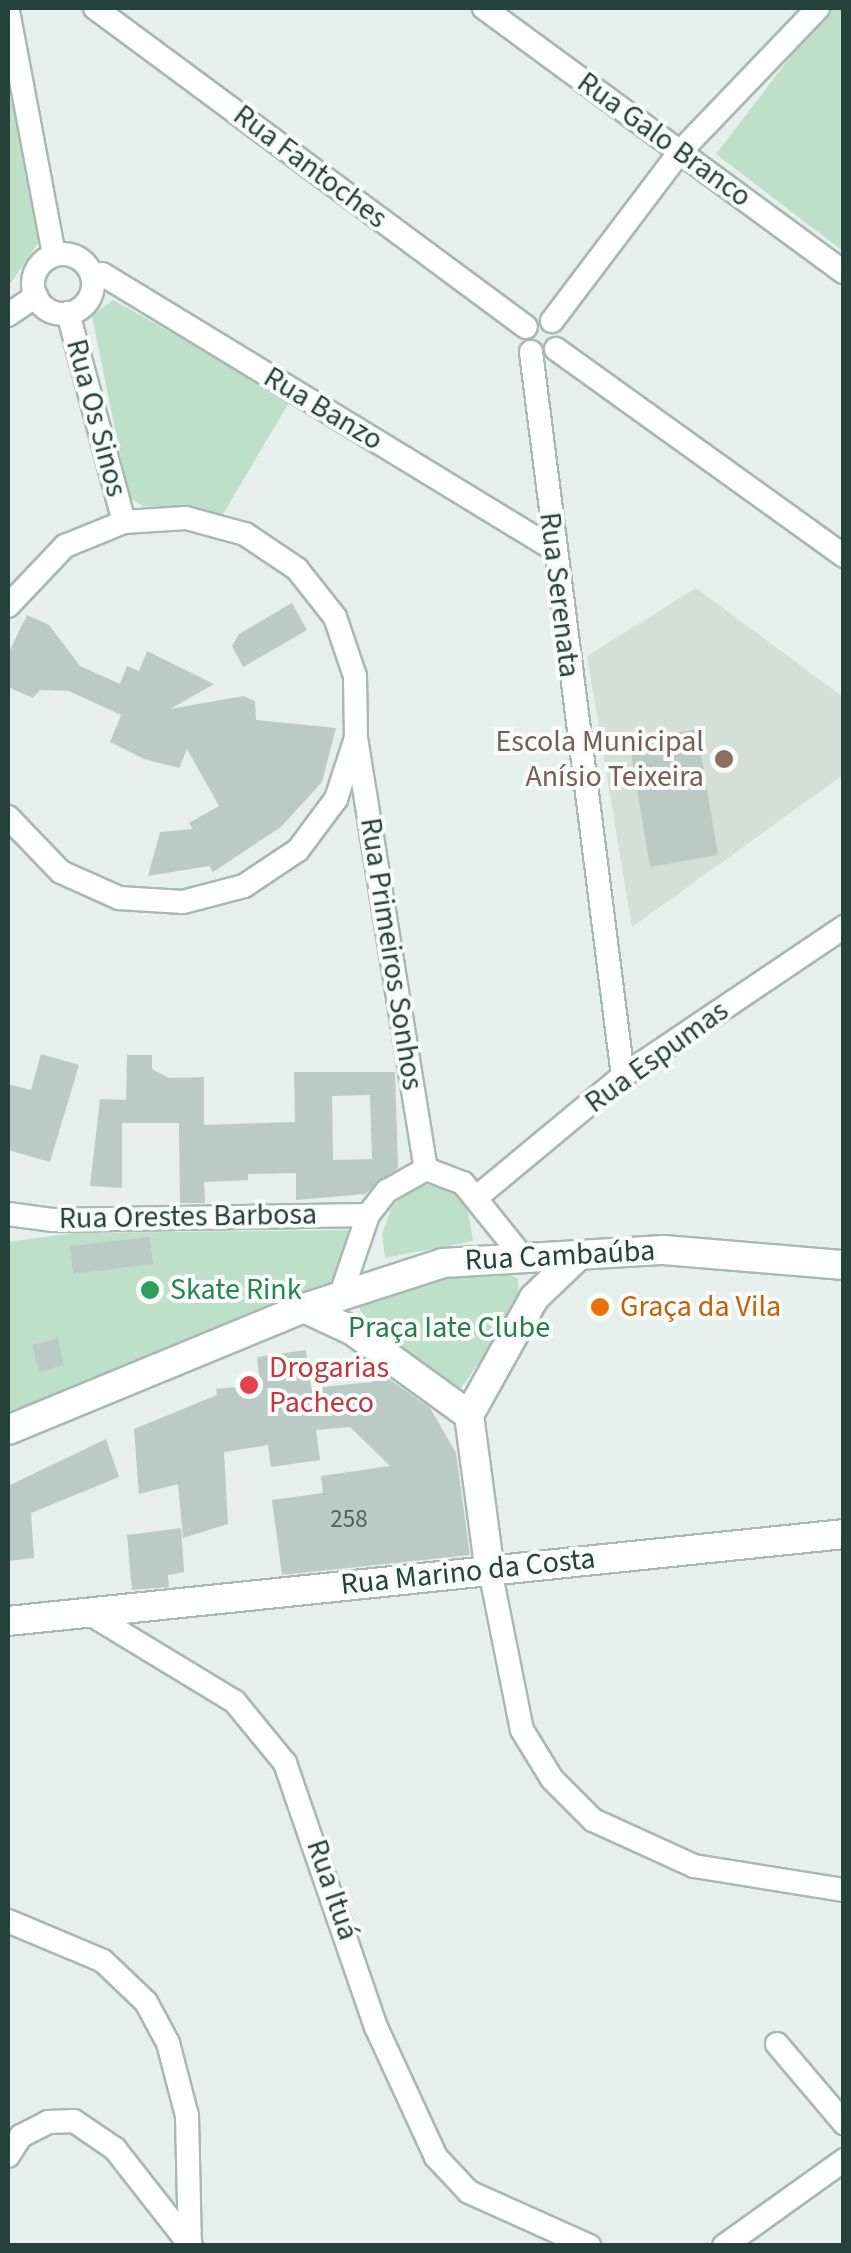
<!DOCTYPE html>
<html>
<head>
<meta charset="utf-8">
<style>
	body { margin:0 }
	#map { position:relative; width:851px; height:2253px; overflow:hidden; background:#e6efeb; font-family:"Source Sans 3",sans-serif }
	div>[style] { position:absolute }
	.built>* { inset:0; background:#d4dfda }
	.green>* { inset:0; background:#bfe0c8 }
	.building>* { inset:0; background:#bbcac4 }
	.roads { filter:drop-shadow(2px 0 #a8b8b2) drop-shadow(-2px 0 #a8b8b2) drop-shadow(0 2px #a8b8b2) drop-shadow(0 -2px #a8b8b2) }
	.minor>* { height:22px; margin:-11px; padding:0 11px; transform-origin:11px; border-radius:11px; background:#fff }
	.minor>.ring { margin:-11px; padding:0; box-sizing:content-box; background:none; border:22px solid #fff; border-radius:50% }
	.tertiary>* { height:28px; margin:-14px; padding:0 14px; transform-origin:14px; border-radius:14px; background:#fff }
	.dots>* { width:28px; height:28px; translate:-50% -50%; box-sizing:border-box; border:5px solid #f7fbf9; border-radius:50% }
	span { translate:-50% -50%; white-space:nowrap; text-align:center; line-height:1.15; -webkit-text-stroke:8px #f7fbf9; paint-order:stroke }
	.number-label { font-size:25px; color:#4a645c }
	.number-label span { -webkit-text-stroke-width:0 }
	.street-label { font-size:30px; color:#24423a }
	.education-label { font-size:30px; color:#785e54 }
	.right { translate:-100% -50%; text-align:right }
	.leisure-label { font-size:30px; color:#27864d }
	.left { translate:0 -50%; text-align:left }
	.food-label { font-size:30px; color:#c56008 }
	.park-label { font-size:30px; color:#2d7a4b }
	.health-label { font-size:30px; color:#be3a42 }
	.frame { position:absolute; inset:0; border:10px solid #24423a; pointer-events:none }
</style>
</head>
<body>
<div id="map">
	<div class="built">
		<div style="clip-path:polygon(696px 588px,843px 697px,843px 775px,632px 927px,587px 656px)"></div>
	</div>
	<div class="green">
		<div style="clip-path:polygon(828px 8px,843px 8px,843px 251px,716px 154px)"></div>
		<div style="clip-path:polygon(8px 89px,45px 233px,8px 287px)"></div>
		<div style="clip-path:polygon(113px 300px,291px 399px,223px 514px,143px 506px,129px 497px,92px 316px)"></div>
		<div style="clip-path:polygon(415px 1184px,442px 1186px,467px 1204px,473px 1241px,385px 1258px,382px 1235px,392px 1207px)"></div>
		<div style="clip-path:polygon(359px 1230px,339px 1287px,8px 1423px,8px 1242px,73px 1233px)"></div>
		<div style="clip-path:polygon(495px 1265px,518px 1279px,519px 1305px,461px 1388px,433px 1378px,371px 1329px,357px 1304px)"></div>
	</div>
	<div class="building">
		<div style="clip-path:polygon(292px 603px,307px 630px,243px 667px,232px 646px,239px 634px)"></div>
		<div style="clip-path:polygon(27px 615px,49px 625px,80px 666px,120px 684px,127px 666px,139px 671px,147px 651px,214px 684px,170px 709px,243px 696px,255px 701px,256px 720px,336px 728px,322px 782px,281px 827px,213px 872px,209px 866px,148px 876px,160px 832px,193px 829px,189px 823px,219px 806px,187px 749px,179px 768px,144px 759px,110px 742px,121px 715px,69px 691px,40px 690px,33px 698px,8px 687px,8px 654px)"></div>
		<div style="clip-path:polygon(697px 729px,718px 855px,650px 867px,629px 741px)"></div>
		<div style="clip-path:polygon(41px 1054px,79px 1065px,50px 1162px,8px 1150px,8px 1084px,31px 1090px)"></div>
		<div style="clip-path:polygon(evenodd,127px 1055px,152px 1055px,152px 1069px,169px 1078px,204px 1077px,204px 1125px,295px 1122px,294px 1072px,395px 1072px,398px 1168px,365px 1194px,296px 1200px,296px 1173px,248px 1174px,248px 1180px,204px 1182px,205px 1203px,180px 1203px,179px 1123px,122px 1123px,122px 1188px,90px 1186px,100px 1099px,126px 1100px,127px 1055px,370px 1095px,372px 1159px,333px 1160px,332px 1096px,370px 1095px)"></div>
		<div style="clip-path:polygon(150px 1237px,153px 1264px,73px 1274px,70px 1246px)"></div>
		<div style="clip-path:polygon(58px 1338px,64px 1365px,39px 1372px,32px 1345px)"></div>
		<div style="clip-path:polygon(306px 1350px,311px 1388px,372px 1382px,375px 1369px,430px 1408px,456px 1453px,470px 1555px,282px 1575px,272px 1500px,323px 1493px,321px 1476px,390px 1466px,350px 1427px,316px 1430px,320px 1460px,271px 1467px,268px 1445px,224px 1452px,228px 1524px,183px 1538px,178px 1484px,139px 1494px,134px 1429px,217px 1395px,216px 1389px,260px 1385px,257px 1357px)"></div>
		<div style="clip-path:polygon(106px 1439px,119px 1477px,31px 1513px,34px 1558px,8px 1561px,8px 1486px)"></div>
		<div style="clip-path:polygon(181px 1528px,184px 1572px,168px 1575px,169px 1587px,132px 1590px,127px 1535px)"></div>
	</div>
	<div class="roads">
		<div class="minor">
			<div style="left:95px;top:8px;width:536px;rotate:36.51deg"></div>
			<div style="left:484px;top:8px;width:446px;rotate:36.3deg"></div>
			<div style="left:8px;top:11px;width:248px;rotate:79.3deg"></div>
			<div class="ring" style="left:33px;top:254px;width:38px;height:38px"></div>
			<div style="left:92px;top:276px;width:10px;rotate:-11deg"></div>
			<div style="left:102px;top:274px;width:527px;rotate:31.34deg"></div>
			<div style="left:68px;top:313px;width:216px;rotate:75deg"></div>
			<div style="left:8px;top:315px;width:34px;rotate:-34deg"></div>
			<div style="left:552px;top:321px;width:212px;rotate:-52.9deg"></div>
			<div style="left:680px;top:152px;width:199px;rotate:-46.2deg"></div>
			<div style="left:556px;top:349px;width:355px;rotate:35.7deg"></div>
			<div style="left:531px;top:352px;width:730px;rotate:82.76deg"></div>
			<div style="left:8px;top:606px;width:83px;rotate:-46.5deg"></div>
			<div style="left:65px;top:546px;width:64px;rotate:-22.1deg"></div>
			<div style="left:124px;top:522px;width:62px;rotate:-3.7deg"></div>
			<div style="left:186px;top:518px;width:61px;rotate:15.2deg"></div>
			<div style="left:245px;top:534px;width:63px;rotate:33.9deg"></div>
			<div style="left:297px;top:569px;width:61px;rotate:51.6deg"></div>
			<div style="left:335px;top:617px;width:62px;rotate:71.3deg"></div>
			<div style="left:355px;top:676px;width:62px;rotate:89.1deg"></div>
			<div style="left:356px;top:738px;width:437px;rotate:80.8deg"></div>
			<div style="left:8px;top:817px;width:76px;rotate:46.1deg"></div>
			<div style="left:61px;top:872px;width:64px;rotate:24.1deg"></div>
			<div style="left:119px;top:898px;width:64px;rotate:3.6deg"></div>
			<div style="left:183px;top:902px;width:63px;rotate:-14.7deg"></div>
			<div style="left:244px;top:886px;width:65px;rotate:-33.7deg"></div>
			<div style="left:298px;top:850px;width:64px;rotate:-53.3deg"></div>
			<div style="left:336px;top:799px;width:61px;rotate:-71.9deg"></div>
			<div style="left:477px;top:1197px;width:190px;rotate:-39.7deg"></div>
			<div style="left:623px;top:1076px;width:267px;rotate:-34deg"></div>
			<div style="left:8px;top:1214px;width:44px;rotate:7.8deg"></div>
			<div style="left:52px;top:1220px;width:316px;rotate:-0.9deg"></div>
			<div style="left:341px;top:1294px;width:83px;rotate:-71.1deg"></div>
			<div style="left:368px;top:1215px;width:31px;rotate:-52deg"></div>
			<div style="left:387px;top:1191px;width:45px;rotate:-29.4deg"></div>
			<div style="left:426px;top:1169px;width:40px;rotate:21deg"></div>
			<div style="left:463px;top:1183px;width:91px;rotate:51.2deg"></div>
			<div style="left:489px;top:1565px;width:168px;rotate:78.7deg"></div>
			<div style="left:522px;top:1730px;width:57px;rotate:58.5deg"></div>
			<div style="left:552px;top:1779px;width:58px;rotate:45deg"></div>
			<div style="left:593px;top:1820px;width:111px;rotate:24.5deg"></div>
			<div style="left:694px;top:1866px;width:152px;rotate:9.1deg"></div>
			<div style="left:92px;top:1615px;width:167px;rotate:31.3deg"></div>
			<div style="left:235px;top:1702px;width:79px;rotate:50.7deg"></div>
			<div style="left:285px;top:1763px;width:279px;rotate:71deg"></div>
			<div style="left:376px;top:2027px;width:143px;rotate:65.2deg"></div>
			<div style="left:436px;top:2157px;width:48px;rotate:46.7deg"></div>
			<div style="left:469px;top:2192px;width:132px;rotate:24.2deg"></div>
			<div style="left:8px;top:1921px;width:103px;rotate:22.8deg"></div>
			<div style="left:103px;top:1961px;width:59px;rotate:43.6deg"></div>
			<div style="left:146px;top:2002px;width:47px;rotate:61.8deg"></div>
			<div style="left:168px;top:2043px;width:75px;rotate:75.4deg"></div>
			<div style="left:187px;top:2116px;width:128px;rotate:88.7deg"></div>
			<div style="left:777px;top:2044px;width:104px;rotate:49.7deg"></div>
			<div style="left:8px;top:2156px;width:24px;rotate:-57deg"></div>
			<div style="left:21px;top:2136px;width:30px;rotate:-27deg"></div>
			<div style="left:48px;top:2122px;width:26px;rotate:-2deg"></div>
			<div style="left:74px;top:2121px;width:50px;rotate:34.3deg"></div>
			<div style="left:115px;top:2149px;width:123px;rotate:51.9deg"></div>
			<div style="left:724px;top:2246px;width:148px;rotate:-35.6deg"></div>
		</div>
		<div class="tertiary">
			<div style="left:304px;top:1308px;width:54px;rotate:25.1deg"></div>
			<div style="left:353px;top:1331px;width:143px;rotate:35.9deg"></div>
			<div style="left:8px;top:1430px;width:320px;rotate:-22.4deg"></div>
			<div style="left:304px;top:1308px;width:146px;rotate:-17.9deg"></div>
			<div style="left:443px;top:1263px;width:221px;rotate:-3.4deg"></div>
			<div style="left:664px;top:1250px;width:181px;rotate:4.8deg"></div>
			<div style="left:489px;top:1565px;width:151px;rotate:-97.6deg"></div>
			<div style="left:469px;top:1415px;width:134px;rotate:-60.9deg"></div>
			<div style="left:534px;top:1298px;width:61px;rotate:-43.7deg"></div>
			<div style="left:8px;top:1621px;width:841px;rotate:-5.94deg"></div>
		</div>
	</div>
	<div class="dots">
		<div style="left:724px;top:759px;background:#8d6e63"></div>
		<div style="left:150px;top:1290px;background:#2e9e5b"></div>
		<div style="left:600px;top:1307px;background:#e8710a"></div>
		<div style="left:249px;top:1385px;background:#e0444e"></div>
	</div>
	<div class="number-label">
		<span style="left:349px;top:1519px">258</span>
	</div>
	<div class="street-label">
		<span style="left:664px;top:140px;rotate:36deg">Rua Galo Branco</span>
		<span style="left:310px;top:167px;rotate:37deg">Rua Fantoches</span>
		<span style="left:323px;top:409px;rotate:31deg">Rua Banzo</span>
		<span style="left:96px;top:418px;rotate:75deg">Rua Os Sinos</span>
		<span style="left:559px;top:595px;rotate:83deg">Rua Serenata</span>
		<span style="left:391px;top:954px;rotate:81deg">Rua Primeiros Sonhos</span>
		<span style="left:657px;top:1057px;rotate:-36deg">Rua Espumas</span>
		<span style="left:188px;top:1217px;rotate:-1deg">Rua Orestes Barbosa</span>
		<span style="left:560px;top:1256px;rotate:-3deg">Rua Cambaúba</span>
		<span style="left:468px;top:1572px;rotate:-6deg">Rua Marino da Costa</span>
		<span style="left:332px;top:1890px;rotate:71deg">Rua Ituá</span>
	</div>
	<div class="education-label">
		<span class="right" style="left:704px;top:759px">Escola Municipal<br>Anísio Teixeira</span>
	</div>
	<div class="leisure-label">
		<span class="left" style="left:170px;top:1290px">Skate Rink</span>
	</div>
	<div class="food-label">
		<span class="left" style="left:620px;top:1307px">Graça da Vila</span>
	</div>
	<div class="park-label">
		<span style="left:449px;top:1328px">Praça Iate Clube</span>
	</div>
	<div class="health-label">
		<span class="left" style="left:269px;top:1385px">Drogarias<br>Pacheco</span>
	</div>
	<div class="frame"></div>
</div>
</body>
</html>
